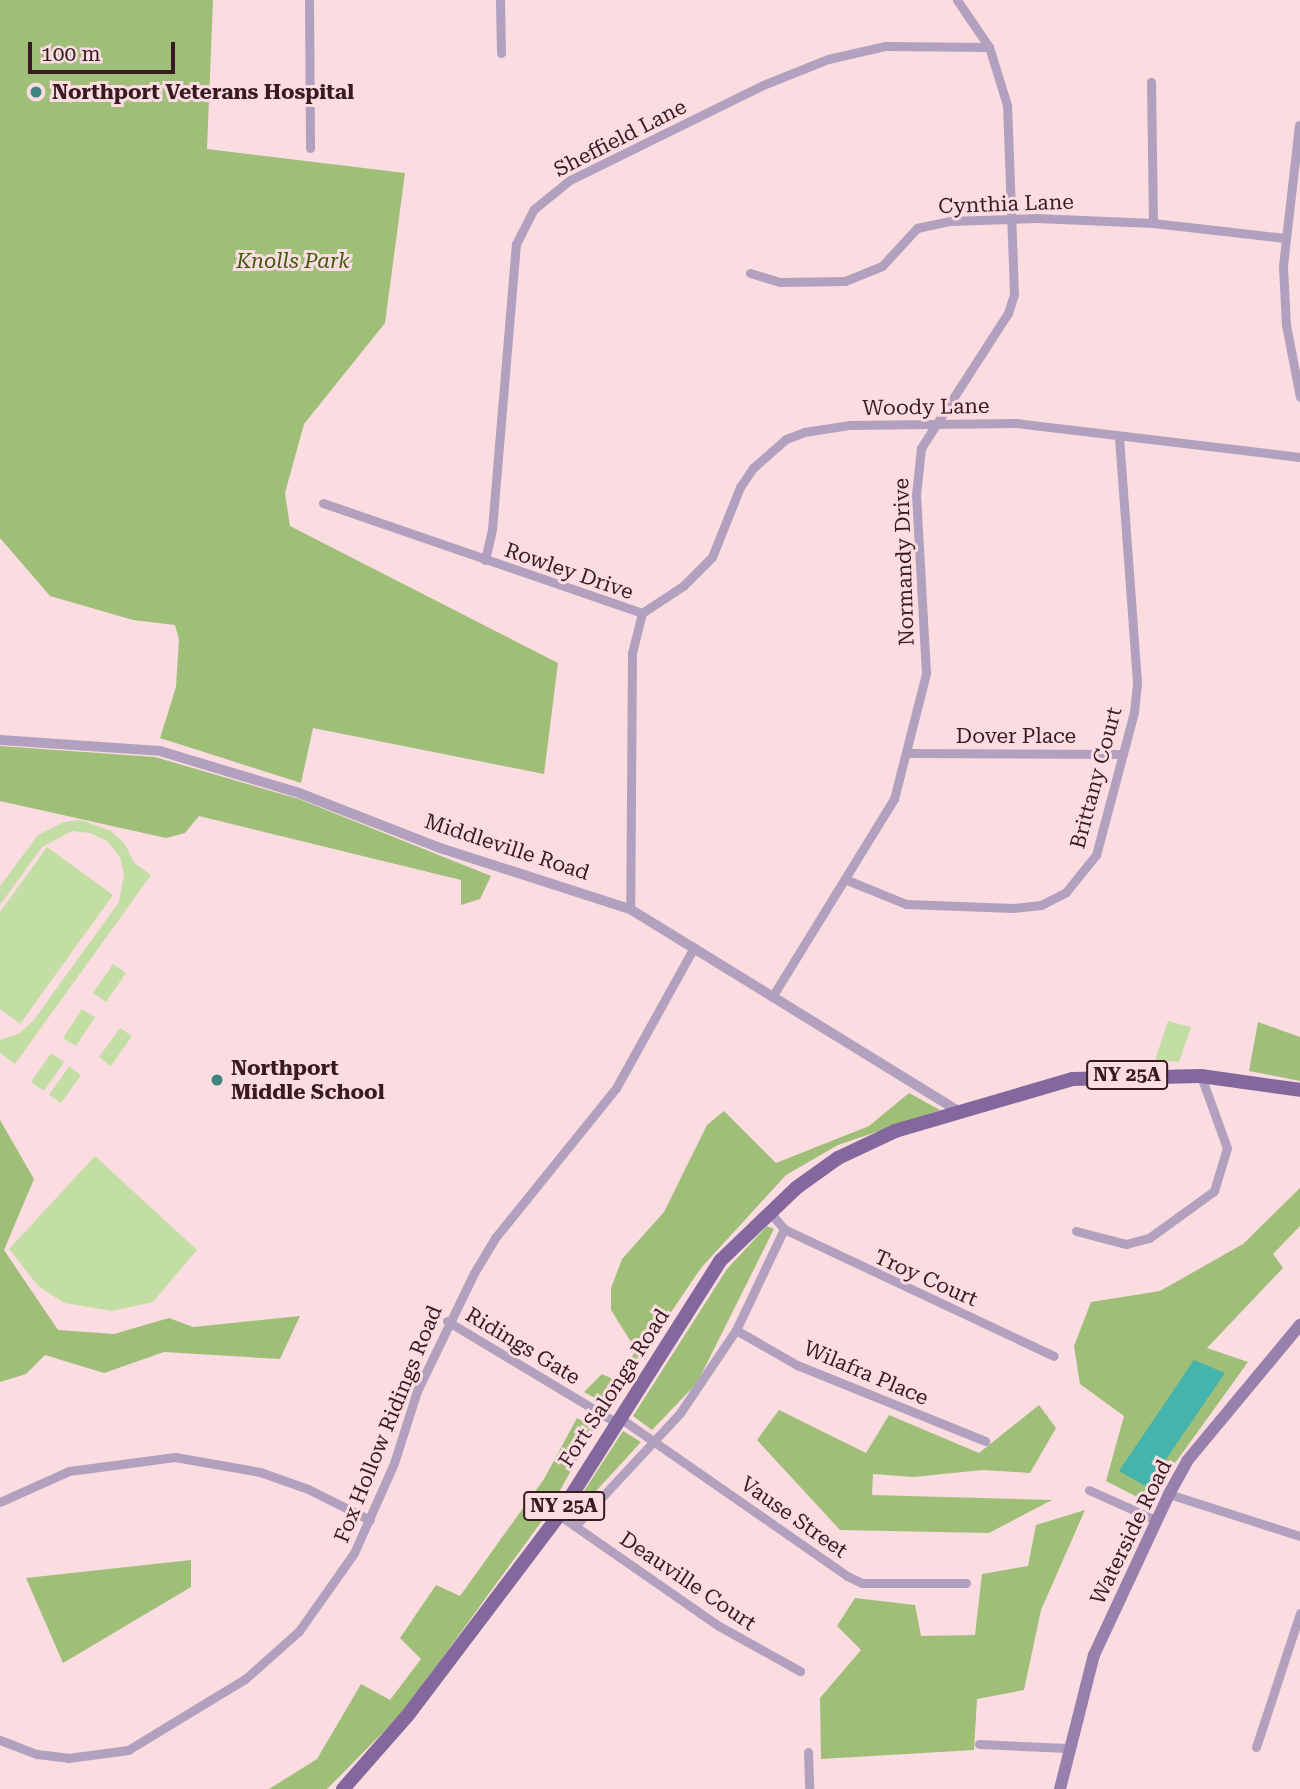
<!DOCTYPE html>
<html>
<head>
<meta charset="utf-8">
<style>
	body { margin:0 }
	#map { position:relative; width:1300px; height:1789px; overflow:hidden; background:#fbdce1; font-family:"Roboto Serif",serif }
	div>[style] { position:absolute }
	.green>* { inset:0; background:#c3dea4 }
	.forest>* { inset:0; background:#9fbf78 }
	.water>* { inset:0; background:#44b4ac }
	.minor>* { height:9px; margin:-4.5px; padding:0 4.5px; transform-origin:4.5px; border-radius:4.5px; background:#b1a1bf }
	.tertiary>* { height:10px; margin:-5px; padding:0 5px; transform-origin:5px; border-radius:5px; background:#b1a1bf }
	.secondary>* { height:12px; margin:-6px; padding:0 6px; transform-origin:6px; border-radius:6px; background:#9780ac }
	.primary>* { height:14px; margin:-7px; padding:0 7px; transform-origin:7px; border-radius:7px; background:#84689d }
	.dots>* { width:19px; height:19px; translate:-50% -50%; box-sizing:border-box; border:4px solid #fbdce1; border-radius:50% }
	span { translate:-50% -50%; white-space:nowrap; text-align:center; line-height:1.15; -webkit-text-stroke:6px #fbdce1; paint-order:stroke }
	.shield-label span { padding:2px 5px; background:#fbdce1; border:2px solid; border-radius:5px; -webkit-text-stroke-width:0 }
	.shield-label { font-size:19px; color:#361b20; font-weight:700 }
	.poi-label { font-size:21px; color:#361b20; font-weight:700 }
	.left { translate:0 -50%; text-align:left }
	.street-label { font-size:21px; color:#361b20 }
	.park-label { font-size:21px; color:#3e5a0d; font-style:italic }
	.scale { position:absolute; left:28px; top:42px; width:147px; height:32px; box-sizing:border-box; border:4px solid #361b20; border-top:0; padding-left:9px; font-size:21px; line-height:24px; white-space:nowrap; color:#361b20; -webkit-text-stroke:5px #fbdce1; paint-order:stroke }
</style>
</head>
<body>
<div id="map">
	<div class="green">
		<div style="clip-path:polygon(81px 820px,111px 831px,125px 844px,134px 863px,151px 875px,15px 1064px,0 1053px,0 1040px,20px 1033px,33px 1021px,119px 902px,124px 874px,120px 857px,107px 841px,90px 833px,72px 831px,42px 847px,0 905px,0 886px,38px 835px,64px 822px)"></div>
		<div style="clip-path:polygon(47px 847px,113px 895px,20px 1024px,0 1009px,0 912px)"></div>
		<div style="clip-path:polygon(113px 964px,126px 973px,106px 1002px,93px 993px)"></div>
		<div style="clip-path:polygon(82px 1009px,95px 1017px,76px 1046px,63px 1038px)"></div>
		<div style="clip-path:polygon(1168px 1021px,1191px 1027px,1179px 1062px,1155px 1060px)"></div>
		<div style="clip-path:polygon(120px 1028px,132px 1036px,111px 1066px,99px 1057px)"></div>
		<div style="clip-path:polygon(51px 1053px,64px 1062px,44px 1091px,31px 1082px)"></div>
		<div style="clip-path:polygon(69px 1066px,81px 1075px,61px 1103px,49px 1095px)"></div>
		<div style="clip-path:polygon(95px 1156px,197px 1250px,153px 1302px,112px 1311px,64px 1303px,38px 1286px,9px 1249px)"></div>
	</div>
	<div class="forest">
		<div style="clip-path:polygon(0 0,213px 0,207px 149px,405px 173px,385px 323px,304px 424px,285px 493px,290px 526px,558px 663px,544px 774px,313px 728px,301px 783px,160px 738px,176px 687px,179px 640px,175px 625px,133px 620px,50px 596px,0 538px)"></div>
		<div style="clip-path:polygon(0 746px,155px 757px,299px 799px,491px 876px,480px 899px,461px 905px,461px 880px,199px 816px,185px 833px,166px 838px,0 801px)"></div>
		<div style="clip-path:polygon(1258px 1022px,1300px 1037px,1300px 1081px,1249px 1071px)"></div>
		<div style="clip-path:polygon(909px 1093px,940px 1110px,838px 1145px,786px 1175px,701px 1268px,608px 1405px,584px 1392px,602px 1374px,617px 1381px,636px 1350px,611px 1310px,611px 1288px,622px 1259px,664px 1212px,707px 1125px,724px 1111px,776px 1163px,869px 1126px)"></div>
		<div style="clip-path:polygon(0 1120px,34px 1179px,4px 1250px,58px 1330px,114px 1334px,169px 1318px,193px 1327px,300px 1316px,280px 1359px,164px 1352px,104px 1373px,45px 1355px,26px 1374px,0 1382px)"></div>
		<div style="clip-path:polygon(1300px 1188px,1300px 1226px,1273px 1254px,1283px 1268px,1207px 1348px,1248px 1362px,1147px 1502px,1106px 1481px,1124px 1416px,1080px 1384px,1074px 1346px,1091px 1302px,1160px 1291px,1243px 1244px)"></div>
		<div style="clip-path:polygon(767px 1226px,774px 1229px,697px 1383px,652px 1430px,633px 1416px,727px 1269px)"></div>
		<div style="clip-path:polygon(1039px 1405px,1056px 1428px,1030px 1473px,983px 1470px,913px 1477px,873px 1474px,872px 1495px,1052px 1500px,989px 1533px,840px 1530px,757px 1440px,779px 1410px,866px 1453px,889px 1415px,979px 1453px)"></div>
		<div style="clip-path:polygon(577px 1418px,595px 1427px,547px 1514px,402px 1713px,327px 1789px,269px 1789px,317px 1759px,361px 1684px,390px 1700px,421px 1659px,400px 1638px,436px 1585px,460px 1596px,544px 1479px)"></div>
		<div style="clip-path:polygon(623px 1431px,641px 1442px,575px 1514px,571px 1511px)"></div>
		<div style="clip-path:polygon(1085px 1510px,1041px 1610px,1024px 1690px,977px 1699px,974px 1750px,821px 1759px,820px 1698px,861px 1650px,837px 1626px,855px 1598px,915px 1605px,921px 1636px,975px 1635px,982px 1574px,1028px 1566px,1036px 1525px)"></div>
		<div style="clip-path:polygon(191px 1560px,191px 1587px,63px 1663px,26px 1578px)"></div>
	</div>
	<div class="water">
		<div style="clip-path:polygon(1194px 1360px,1225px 1373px,1147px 1487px,1119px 1471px)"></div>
	</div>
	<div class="minor">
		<div style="left:309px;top:0;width:148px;rotate:89.6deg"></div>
		<div style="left:500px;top:0;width:53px;rotate:88.9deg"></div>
		<div style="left:1151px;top:82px;width:141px;rotate:89.2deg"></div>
		<div style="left:1299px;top:125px;width:142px;rotate:96.5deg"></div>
		<div style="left:1283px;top:266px;width:59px;rotate:87.1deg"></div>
		<div style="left:1286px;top:325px;width:73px;rotate:79deg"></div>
		<div style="left:750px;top:273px;width:31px;rotate:17deg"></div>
		<div style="left:780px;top:282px;width:65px;rotate:-0.9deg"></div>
		<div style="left:845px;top:281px;width:40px;rotate:-22deg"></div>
		<div style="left:882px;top:266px;width:52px;rotate:-47.4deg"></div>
		<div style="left:917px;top:228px;width:34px;rotate:-12deg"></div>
		<div style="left:950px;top:221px;width:86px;rotate:-2deg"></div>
		<div style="left:1036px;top:218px;width:117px;rotate:2.4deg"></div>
		<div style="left:1153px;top:223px;width:133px;rotate:6.5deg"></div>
		<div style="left:323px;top:503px;width:337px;rotate:19deg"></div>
		<div style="left:642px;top:613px;width:41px;rotate:104deg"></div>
		<div style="left:632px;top:653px;width:256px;rotate:90.4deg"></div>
		<div style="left:485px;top:560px;width:32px;rotate:-77deg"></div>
		<div style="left:492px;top:529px;width:286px;rotate:-85.2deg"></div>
		<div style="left:516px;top:244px;width:39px;rotate:-63deg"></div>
		<div style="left:534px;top:209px;width:46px;rotate:-38.9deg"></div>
		<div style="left:570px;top:180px;width:215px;rotate:-26.2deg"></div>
		<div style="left:763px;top:85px;width:70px;rotate:-21.8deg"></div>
		<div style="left:828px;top:59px;width:58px;rotate:-12.8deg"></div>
		<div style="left:885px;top:46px;width:104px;rotate:0.6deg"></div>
		<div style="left:642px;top:613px;width:49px;rotate:-33.4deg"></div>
		<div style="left:683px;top:586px;width:41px;rotate:-45deg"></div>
		<div style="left:712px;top:557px;width:75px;rotate:-68.2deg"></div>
		<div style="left:740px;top:487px;width:23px;rotate:-56deg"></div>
		<div style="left:753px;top:468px;width:44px;rotate:-41.3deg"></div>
		<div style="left:786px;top:439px;width:19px;rotate:-21deg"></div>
		<div style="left:804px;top:432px;width:47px;rotate:-8.7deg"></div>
		<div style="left:850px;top:425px;width:165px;rotate:-0.7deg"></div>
		<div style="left:1015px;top:423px;width:287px;rotate:6.8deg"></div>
		<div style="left:909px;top:753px;width:214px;rotate:0.3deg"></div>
		<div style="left:847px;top:880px;width:64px;rotate:22.1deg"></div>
		<div style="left:906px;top:904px;width:107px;rotate:2.1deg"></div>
		<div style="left:1013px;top:908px;width:28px;rotate:-6deg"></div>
		<div style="left:1041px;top:905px;width:28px;rotate:-27deg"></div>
		<div style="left:1066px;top:892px;width:48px;rotate:-51deg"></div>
		<div style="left:1096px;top:855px;width:148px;rotate:-75.1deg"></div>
		<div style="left:1134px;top:712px;width:30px;rotate:-84deg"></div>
		<div style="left:1137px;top:682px;width:247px;rotate:-94.2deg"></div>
		<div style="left:772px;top:997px;width:233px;rotate:-58.4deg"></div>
		<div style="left:894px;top:799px;width:130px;rotate:-75.7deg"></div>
		<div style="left:926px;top:673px;width:178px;rotate:-93.2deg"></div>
		<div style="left:916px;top:495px;width:47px;rotate:-83.9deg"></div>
		<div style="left:921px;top:448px;width:161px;rotate:-57.2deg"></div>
		<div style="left:1008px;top:313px;width:20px;rotate:-72deg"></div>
		<div style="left:1014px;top:294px;width:189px;rotate:-92.1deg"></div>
		<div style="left:1007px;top:105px;width:61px;rotate:-107.2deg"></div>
		<div style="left:989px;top:47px;width:57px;rotate:-124.2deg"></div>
		<div style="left:784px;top:1229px;width:298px;rotate:25.2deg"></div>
		<div style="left:1076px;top:1231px;width:52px;rotate:14.6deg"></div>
		<div style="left:1126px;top:1244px;width:24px;rotate:-15deg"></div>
		<div style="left:1149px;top:1238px;width:80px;rotate:-35.9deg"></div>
		<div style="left:1214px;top:1191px;width:45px;rotate:-73.2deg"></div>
		<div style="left:1227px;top:1148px;width:77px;rotate:-109.9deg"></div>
		<div style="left:447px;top:1321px;width:198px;rotate:31deg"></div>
		<div style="left:736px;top:1330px;width:70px;rotate:29.8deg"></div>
		<div style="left:797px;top:1365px;width:203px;rotate:22deg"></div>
		<div style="left:620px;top:1418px;width:277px;rotate:34.8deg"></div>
		<div style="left:847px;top:1576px;width:17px;rotate:25deg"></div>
		<div style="left:862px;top:1583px;width:104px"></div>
		<div style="left:1089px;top:1490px;width:73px;rotate:24.1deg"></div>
		<div style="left:1169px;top:1494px;width:138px;rotate:17.8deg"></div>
		<div style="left:0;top:1502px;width:76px;rotate:-24.2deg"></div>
		<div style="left:69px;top:1471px;width:107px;rotate:-7.5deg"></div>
		<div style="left:175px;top:1457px;width:86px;rotate:10deg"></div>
		<div style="left:260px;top:1472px;width:51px;rotate:19.5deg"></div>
		<div style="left:308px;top:1489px;width:69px;rotate:26.6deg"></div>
		<div style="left:559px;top:1515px;width:195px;rotate:34.8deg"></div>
		<div style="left:719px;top:1626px;width:93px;rotate:29.1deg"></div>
		<div style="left:575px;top:1526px;width:154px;rotate:-47.1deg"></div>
		<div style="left:680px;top:1413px;width:100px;rotate:-56deg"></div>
		<div style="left:736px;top:1330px;width:112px;rotate:-64.6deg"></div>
		<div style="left:784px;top:1229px;width:23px;rotate:-130deg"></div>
		<div style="left:0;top:1740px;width:40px;rotate:21deg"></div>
		<div style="left:37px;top:1754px;width:31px;rotate:7deg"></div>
		<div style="left:68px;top:1758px;width:61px;rotate:-7.6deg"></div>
		<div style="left:128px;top:1750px;width:137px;rotate:-31.3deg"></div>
		<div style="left:245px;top:1679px;width:72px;rotate:-41.6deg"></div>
		<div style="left:299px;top:1631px;width:95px;rotate:-54.8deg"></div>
		<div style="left:354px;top:1553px;width:98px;rotate:-66deg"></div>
		<div style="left:394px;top:1463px;width:76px;rotate:-72.3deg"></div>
		<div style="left:417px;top:1391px;width:131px;rotate:-64.2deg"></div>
		<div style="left:474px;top:1273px;width:41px;rotate:-59deg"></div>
		<div style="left:495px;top:1238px;width:193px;rotate:-51.1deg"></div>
		<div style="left:616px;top:1088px;width:161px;rotate:-61deg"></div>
		<div style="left:979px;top:1744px;width:89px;rotate:2.6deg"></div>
		<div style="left:1256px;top:1747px;width:141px;rotate:-71.8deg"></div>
		<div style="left:808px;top:1752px;width:37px;rotate:88deg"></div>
	</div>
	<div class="tertiary">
		<div style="left:0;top:740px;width:160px;rotate:3.9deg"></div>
		<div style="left:160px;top:751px;width:145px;rotate:16.8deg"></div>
		<div style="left:299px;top:793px;width:151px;rotate:21.3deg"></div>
		<div style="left:440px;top:848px;width:200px;rotate:17.8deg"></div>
		<div style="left:630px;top:909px;width:384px;rotate:31.6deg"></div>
	</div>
	<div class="secondary">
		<div style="left:1060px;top:1789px;width:138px;rotate:-75.8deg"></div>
		<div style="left:1094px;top:1655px;width:178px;rotate:-65deg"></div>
		<div style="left:1169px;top:1494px;width:38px;rotate:-61deg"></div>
		<div style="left:1187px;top:1461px;width:177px;rotate:-50.3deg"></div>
	</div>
	<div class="primary">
		<div style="left:343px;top:1789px;width:98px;rotate:-48.7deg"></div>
		<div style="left:408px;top:1715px;width:251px;rotate:-52.9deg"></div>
		<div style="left:559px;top:1515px;width:301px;rotate:-57.6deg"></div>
		<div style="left:720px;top:1261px;width:105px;rotate:-43.8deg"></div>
		<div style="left:796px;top:1188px;width:52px;rotate:-35.5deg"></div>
		<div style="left:838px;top:1158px;width:63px;rotate:-25.3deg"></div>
		<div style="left:895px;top:1131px;width:185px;rotate:-16.3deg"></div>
		<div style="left:1073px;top:1079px;width:128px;rotate:-1.3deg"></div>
		<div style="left:1201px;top:1076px;width:100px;rotate:8deg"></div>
	</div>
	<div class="dots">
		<div style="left:36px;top:92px;background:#3d857f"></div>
		<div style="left:217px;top:1080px;background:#3d857f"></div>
	</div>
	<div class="shield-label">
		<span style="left:1127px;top:1075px">NY 25A</span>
		<span style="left:564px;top:1506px">NY 25A</span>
	</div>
	<div class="poi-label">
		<span class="left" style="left:52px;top:92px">Northport Veterans Hospital</span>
		<span class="left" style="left:231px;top:1080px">Northport<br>Middle School</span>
	</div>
	<div class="street-label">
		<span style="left:620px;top:138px;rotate:-27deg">Sheffield Lane</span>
		<span style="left:1006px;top:204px;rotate:-2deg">Cynthia Lane</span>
		<span style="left:926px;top:407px;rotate:-1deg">Woody Lane</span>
		<span style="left:904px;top:562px;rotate:-92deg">Normandy Drive</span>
		<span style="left:569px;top:571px;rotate:19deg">Rowley Drive</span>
		<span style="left:1016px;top:736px">Dover Place</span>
		<span style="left:1096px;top:778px;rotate:-75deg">Brittany Court</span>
		<span style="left:507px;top:847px;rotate:18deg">Middleville Road</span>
		<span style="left:926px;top:1278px;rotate:24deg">Troy Court</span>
		<span style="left:523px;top:1346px;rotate:31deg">Ridings Gate</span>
		<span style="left:866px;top:1373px;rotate:23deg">Wilafra Place</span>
		<span style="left:614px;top:1388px;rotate:-57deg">Fort Salonga Road</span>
		<span style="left:388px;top:1424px;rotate:-68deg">Fox Hollow Ridings Road</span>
		<span style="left:794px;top:1517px;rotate:35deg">Vause Street</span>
		<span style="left:1131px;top:1532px;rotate:-64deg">Waterside Road</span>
		<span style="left:688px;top:1581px;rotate:34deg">Deauville Court</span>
	</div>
	<div class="park-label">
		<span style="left:293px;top:261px">Knolls Park</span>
	</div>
	<div class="scale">100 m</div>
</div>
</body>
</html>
